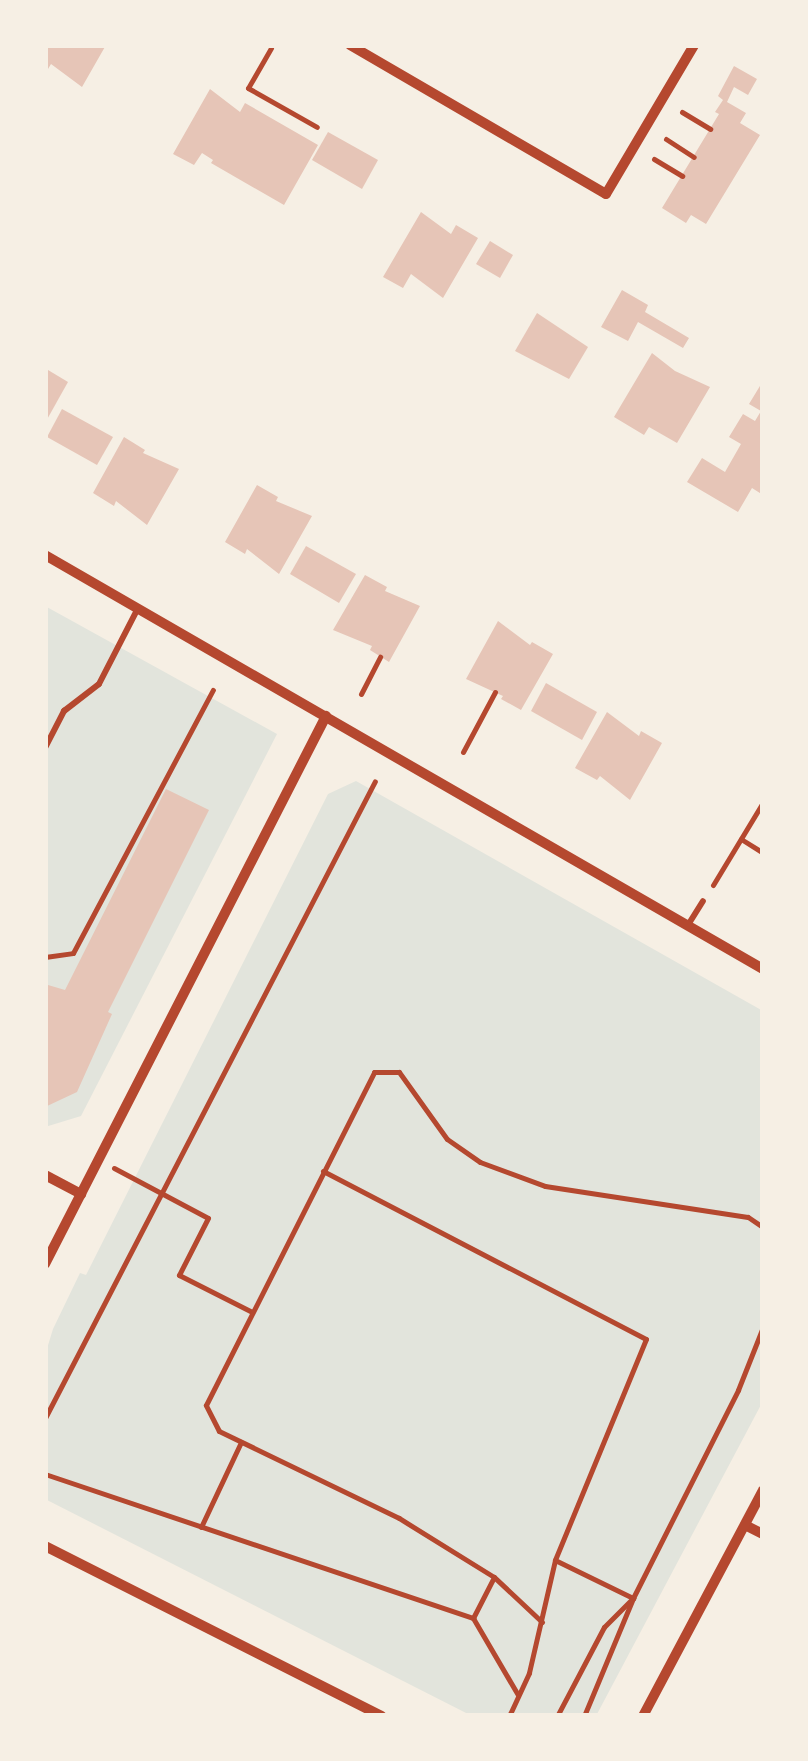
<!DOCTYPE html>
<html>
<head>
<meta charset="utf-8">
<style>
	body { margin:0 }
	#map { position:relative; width:808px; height:1761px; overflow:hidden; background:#f6efe4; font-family:"Noto Sans",sans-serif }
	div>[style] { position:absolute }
	.green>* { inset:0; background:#e2e4dc }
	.building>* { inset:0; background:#e6c5b7 }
	.path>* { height:5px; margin:-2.5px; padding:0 2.5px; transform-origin:2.5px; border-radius:2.5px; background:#b5482f }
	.service>* { height:6px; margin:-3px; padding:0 3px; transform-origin:3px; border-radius:3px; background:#b5482f }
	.minor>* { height:10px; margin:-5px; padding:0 5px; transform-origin:5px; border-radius:5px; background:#b5482f }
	span { translate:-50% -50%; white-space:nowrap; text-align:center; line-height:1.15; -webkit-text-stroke:10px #f6efe4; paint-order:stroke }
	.frame { position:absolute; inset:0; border:48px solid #f6efe4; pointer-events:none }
</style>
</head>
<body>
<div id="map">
	<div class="green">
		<div style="clip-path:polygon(45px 606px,277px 734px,81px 1116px,45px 1127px)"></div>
		<div style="clip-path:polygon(356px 781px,763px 1011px,763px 1401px,596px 1716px,472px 1716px,45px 1499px,45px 1355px,53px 1329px,80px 1273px,86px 1275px,328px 794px)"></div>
	</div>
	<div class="building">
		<div style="clip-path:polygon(45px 45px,106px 45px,82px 87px,51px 64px,45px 74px)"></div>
		<div style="clip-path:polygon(734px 66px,757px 79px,748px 95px,734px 87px,727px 102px,746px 113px,740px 123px,760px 135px,706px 224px,691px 215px,686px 223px,662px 208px,719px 114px,715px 112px,723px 100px,718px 96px)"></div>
		<div style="clip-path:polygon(210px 89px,240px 112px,245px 103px,318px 145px,284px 205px,211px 163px,213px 160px,202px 153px,194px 165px,173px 154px)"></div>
		<div style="clip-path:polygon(328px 132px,378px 160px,362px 189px,312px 160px)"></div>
		<div style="clip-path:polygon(421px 212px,451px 234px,456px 225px,478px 238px,443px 298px,411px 274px,403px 288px,383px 277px)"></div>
		<div style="clip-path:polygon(490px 241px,513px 255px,500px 278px,476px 264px)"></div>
		<div style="clip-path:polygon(622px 290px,648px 305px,645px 312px,689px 338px,683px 348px,638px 322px,628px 341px,601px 327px)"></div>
		<div style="clip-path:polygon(537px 313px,588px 347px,569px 379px,515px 351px)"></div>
		<div style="clip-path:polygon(652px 353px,675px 371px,710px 387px,677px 443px,649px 427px,644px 435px,614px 417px)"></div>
		<div style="clip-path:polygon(48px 370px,68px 382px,45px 423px,45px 374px)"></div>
		<div style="clip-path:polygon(763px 381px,763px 495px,752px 488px,738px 512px,687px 482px,702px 458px,725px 472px,741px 444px,729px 437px,743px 414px,755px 421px,761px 411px,749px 404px)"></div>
		<div style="clip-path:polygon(62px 409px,113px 437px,97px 465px,47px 437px)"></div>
		<div style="clip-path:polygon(124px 437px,145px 450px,143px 453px,179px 469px,147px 525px,116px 501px,114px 506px,93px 493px)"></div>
		<div style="clip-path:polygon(257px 485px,278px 497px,276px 501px,312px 516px,279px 574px,247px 549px,245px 554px,225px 542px)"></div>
		<div style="clip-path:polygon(306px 546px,356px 574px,339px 603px,290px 574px)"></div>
		<div style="clip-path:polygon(365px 575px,387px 587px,385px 591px,420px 606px,389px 662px,370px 650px,372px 646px,333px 630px)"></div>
		<div style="clip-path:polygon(498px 621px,530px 645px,532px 642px,553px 654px,521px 710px,501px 699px,503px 696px,466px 679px)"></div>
		<div style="clip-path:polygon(546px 683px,597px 712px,582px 740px,531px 711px)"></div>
		<div style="clip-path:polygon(607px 712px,639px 736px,641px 731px,662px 743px,630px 800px,600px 776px,597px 780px,575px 768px)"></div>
		<div style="clip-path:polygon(166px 789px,209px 810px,108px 1012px,112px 1014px,77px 1092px,45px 1107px,45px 991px,48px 985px,65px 990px)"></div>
	</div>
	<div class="path">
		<div style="left:271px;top:48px;width:46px;rotate:119.9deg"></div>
		<div style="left:248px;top:88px;width:79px;rotate:29.5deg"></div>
		<div style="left:682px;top:112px;width:33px;rotate:31deg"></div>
		<div style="left:666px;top:139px;width:33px;rotate:33deg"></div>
		<div style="left:654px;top:159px;width:33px;rotate:31deg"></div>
		<div style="left:361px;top:694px;width:42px;rotate:-62.8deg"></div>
		<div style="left:463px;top:752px;width:68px;rotate:-61.9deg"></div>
		<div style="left:741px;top:839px;width:26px;rotate:32deg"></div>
		<div style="left:713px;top:885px;width:97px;rotate:-58.9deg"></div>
		<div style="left:45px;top:957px;width:28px;rotate:-8deg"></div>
		<div style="left:73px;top:953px;width:298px;rotate:-62deg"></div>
		<div style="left:114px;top:1168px;width:106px;rotate:28deg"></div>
		<div style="left:208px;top:1218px;width:64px;rotate:117deg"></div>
		<div style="left:179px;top:1275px;width:82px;rotate:26.9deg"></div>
		<div style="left:323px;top:1171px;width:364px;rotate:27.5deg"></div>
		<div style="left:646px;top:1339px;width:239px;rotate:112.4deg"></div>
		<div style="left:555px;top:1560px;width:116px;rotate:103deg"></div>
		<div style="left:529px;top:1673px;width:47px;rotate:114.9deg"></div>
		<div style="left:45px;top:1418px;width:717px;rotate:-62.61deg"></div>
		<div style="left:45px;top:1474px;width:452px;rotate:18.6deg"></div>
		<div style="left:473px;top:1618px;width:89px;rotate:59.7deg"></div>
		<div style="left:201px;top:1527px;width:94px;rotate:-64.8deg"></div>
		<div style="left:557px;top:1561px;width:85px;rotate:26deg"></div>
		<div style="left:633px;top:1598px;width:41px;rotate:135deg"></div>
		<div style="left:604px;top:1627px;width:101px;rotate:117.8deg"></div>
		<div style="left:473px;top:1618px;width:46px;rotate:-62.9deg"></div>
		<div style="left:542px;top:1622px;width:66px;rotate:-136.8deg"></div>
		<div style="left:494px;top:1577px;width:112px;rotate:-148.2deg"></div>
		<div style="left:399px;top:1518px;width:200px;rotate:-154.2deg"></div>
		<div style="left:219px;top:1431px;width:29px;rotate:-117deg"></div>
		<div style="left:206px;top:1405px;width:373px;rotate:-63.2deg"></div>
		<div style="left:374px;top:1072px;width:25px"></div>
		<div style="left:399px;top:1072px;width:82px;rotate:54.4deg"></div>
		<div style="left:447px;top:1139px;width:40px;rotate:34.9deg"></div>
		<div style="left:480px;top:1162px;width:69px;rotate:20.3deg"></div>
		<div style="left:545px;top:1186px;width:205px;rotate:8.7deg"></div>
		<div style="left:748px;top:1217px;width:18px;rotate:34deg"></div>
		<div style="left:584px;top:1716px;width:128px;rotate:-67.4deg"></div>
		<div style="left:633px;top:1598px;width:233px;rotate:-63.2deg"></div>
		<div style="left:738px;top:1390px;width:68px;rotate:-68.4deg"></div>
	</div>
	<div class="service">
		<div style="left:45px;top:748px;width:42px;rotate:-62.8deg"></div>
		<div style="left:64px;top:711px;width:44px;rotate:-37.6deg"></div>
		<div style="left:99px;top:684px;width:85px;rotate:-62.8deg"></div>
		<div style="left:688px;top:925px;width:28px;rotate:-58deg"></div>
	</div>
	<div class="minor">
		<div style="left:350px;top:45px;width:296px;rotate:30.2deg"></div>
		<div style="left:606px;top:194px;width:173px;rotate:-59.4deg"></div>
		<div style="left:45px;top:555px;width:829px;rotate:29.97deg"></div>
		<div style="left:45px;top:1175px;width:41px;rotate:27.8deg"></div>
		<div style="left:45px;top:1264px;width:616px;rotate:-62.85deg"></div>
		<div style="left:745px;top:1525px;width:20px;rotate:27deg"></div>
		<div style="left:45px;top:1546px;width:377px;rotate:26.8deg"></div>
		<div style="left:643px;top:1716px;width:256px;rotate:-62deg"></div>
	</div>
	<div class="frame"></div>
</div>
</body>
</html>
